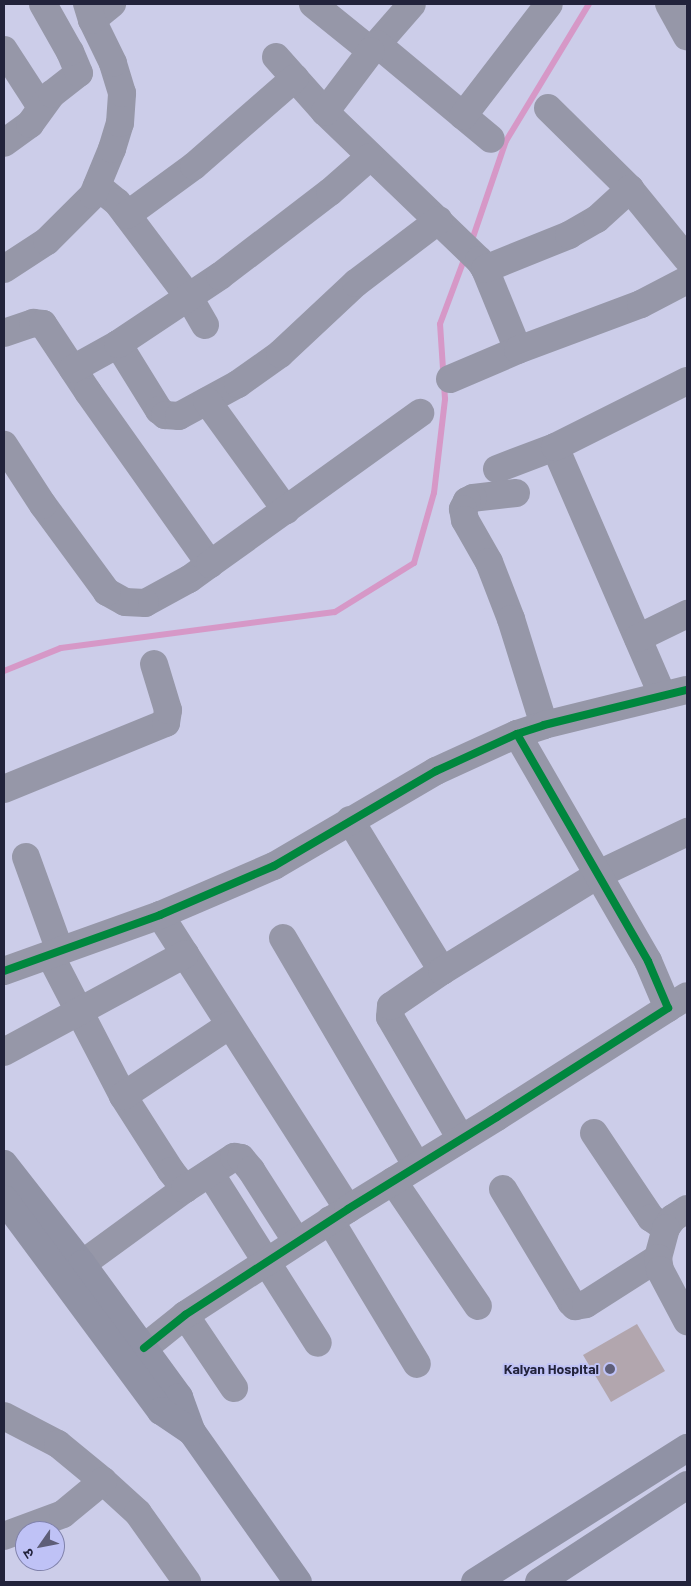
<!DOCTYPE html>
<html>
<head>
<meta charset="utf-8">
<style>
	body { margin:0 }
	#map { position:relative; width:691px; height:1586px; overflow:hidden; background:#cccde9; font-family:Barlow,"Noto Sans Devanagari",sans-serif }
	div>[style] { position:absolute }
	.stream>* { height:6px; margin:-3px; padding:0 3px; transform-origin:3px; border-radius:3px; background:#d698c7 }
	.building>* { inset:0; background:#b2a6ae }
	.minor>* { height:28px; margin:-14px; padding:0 14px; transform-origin:14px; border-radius:14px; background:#9697a8 }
	.major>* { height:28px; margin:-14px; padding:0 14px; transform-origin:14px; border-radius:14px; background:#9092a5 }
	.cycleway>* { height:8px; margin:-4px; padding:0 4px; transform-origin:4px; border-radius:4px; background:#00873e }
	.dots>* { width:14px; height:14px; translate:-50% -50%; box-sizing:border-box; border:2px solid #bfc2f6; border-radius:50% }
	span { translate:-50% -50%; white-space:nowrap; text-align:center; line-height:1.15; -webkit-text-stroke:4px #bfc2f6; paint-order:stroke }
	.poi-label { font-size:14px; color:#22233b; font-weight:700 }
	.right { translate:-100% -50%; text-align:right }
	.frame { position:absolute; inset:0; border:5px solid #22233b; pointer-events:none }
	.north { position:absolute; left:15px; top:1521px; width:50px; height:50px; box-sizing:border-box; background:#bfc2f6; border:1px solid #8082ab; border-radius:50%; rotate:237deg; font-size:14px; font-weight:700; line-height:20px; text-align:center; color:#22233b }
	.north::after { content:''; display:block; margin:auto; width:18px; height:22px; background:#5e5e78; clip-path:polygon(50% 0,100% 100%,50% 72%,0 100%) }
</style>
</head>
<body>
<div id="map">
	<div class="stream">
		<div style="left:471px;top:243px;width:108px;rotate:-71.1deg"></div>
		<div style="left:506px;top:141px;width:160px;rotate:-58.8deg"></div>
		<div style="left:4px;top:671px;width:61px;rotate:-22deg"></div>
		<div style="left:61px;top:648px;width:276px;rotate:-7.5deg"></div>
		<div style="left:335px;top:612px;width:93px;rotate:-31.8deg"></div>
		<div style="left:414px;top:563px;width:73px;rotate:-74.1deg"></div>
		<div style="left:434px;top:493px;width:95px;rotate:-83.3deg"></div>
		<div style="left:445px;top:399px;width:75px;rotate:-93.8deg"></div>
		<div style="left:440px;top:324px;width:72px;rotate:-69.5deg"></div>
	</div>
	<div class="building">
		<div style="clip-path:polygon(637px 1324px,665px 1371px,611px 1402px,583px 1355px)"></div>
	</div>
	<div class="minor">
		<div style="left:313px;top:4px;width:75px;rotate:39deg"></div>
		<div style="left:371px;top:51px;width:62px;rotate:-48.9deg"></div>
		<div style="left:669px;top:4px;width:37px;rotate:61deg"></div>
		<div style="left:92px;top:20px;width:26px;rotate:-39deg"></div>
		<div style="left:377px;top:44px;width:148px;rotate:39.8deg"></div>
		<div style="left:4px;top:50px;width:68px;rotate:57deg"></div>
		<div style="left:276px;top:57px;width:74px;rotate:48.3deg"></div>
		<div style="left:325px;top:112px;width:214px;rotate:43.9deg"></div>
		<div style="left:479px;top:260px;width:11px;rotate:56deg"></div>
		<div style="left:485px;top:269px;width:87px;rotate:67.8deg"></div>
		<div style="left:548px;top:108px;width:115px;rotate:44.6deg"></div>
		<div style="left:630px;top:189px;width:90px;rotate:50.8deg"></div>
		<div style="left:325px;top:112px;width:76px;rotate:-53deg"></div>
		<div style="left:463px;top:116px;width:141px;rotate:-52.5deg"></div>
		<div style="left:4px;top:143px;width:32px;rotate:-36deg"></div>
		<div style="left:30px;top:124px;width:37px;rotate:-54deg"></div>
		<div style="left:52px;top:94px;width:34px;rotate:-38deg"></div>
		<div style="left:79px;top:73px;width:23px;rotate:-113deg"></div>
		<div style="left:70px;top:52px;width:55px;rotate:-119.4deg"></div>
		<div style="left:97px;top:186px;width:26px;rotate:39deg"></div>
		<div style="left:117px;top:202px;width:121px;rotate:53deg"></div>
		<div style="left:190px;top:299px;width:30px;rotate:60deg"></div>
		<div style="left:127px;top:215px;width:83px;rotate:-36.2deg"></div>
		<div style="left:194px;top:166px;width:134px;rotate:-41.1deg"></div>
		<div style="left:4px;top:269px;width:51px;rotate:-33.1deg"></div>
		<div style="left:47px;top:241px;width:65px;rotate:-45deg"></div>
		<div style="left:93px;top:195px;width:50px;rotate:-67.6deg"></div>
		<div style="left:112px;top:149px;width:27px;rotate:-73deg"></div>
		<div style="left:120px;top:123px;width:30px;rotate:-86deg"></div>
		<div style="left:122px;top:93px;width:31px;rotate:-107deg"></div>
		<div style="left:113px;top:63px;width:48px;rotate:-116deg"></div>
		<div style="left:92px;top:20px;width:17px;rotate:-107deg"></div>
		<div style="left:485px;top:269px;width:91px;rotate:-22deg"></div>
		<div style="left:569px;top:235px;width:32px;rotate:-30deg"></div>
		<div style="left:597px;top:219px;width:45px;rotate:-42.3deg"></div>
		<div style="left:4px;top:333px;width:31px;rotate:-19deg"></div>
		<div style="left:33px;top:323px;width:10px;rotate:6deg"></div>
		<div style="left:43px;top:324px;width:82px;rotate:56.5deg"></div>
		<div style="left:88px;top:392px;width:211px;rotate:54.7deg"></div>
		<div style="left:210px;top:564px;width:26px;rotate:144deg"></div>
		<div style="left:189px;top:579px;width:50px;rotate:151.4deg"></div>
		<div style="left:145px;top:603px;width:20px;rotate:-177deg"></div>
		<div style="left:125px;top:602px;width:21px;rotate:-151deg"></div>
		<div style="left:107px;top:592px;width:108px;rotate:-126.3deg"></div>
		<div style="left:43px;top:505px;width:72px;rotate:-123deg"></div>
		<div style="left:118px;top:344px;width:78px;rotate:58.2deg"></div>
		<div style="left:159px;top:410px;width:8px;rotate:40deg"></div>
		<div style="left:165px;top:415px;width:14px;rotate:4deg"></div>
		<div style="left:179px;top:416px;width:67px;rotate:-28.5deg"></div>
		<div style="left:238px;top:384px;width:52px;rotate:-35.5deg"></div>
		<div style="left:280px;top:354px;width:104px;rotate:-43.1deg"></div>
		<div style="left:356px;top:283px;width:104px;rotate:-37.2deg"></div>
		<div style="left:73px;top:369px;width:51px;rotate:-29.1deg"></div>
		<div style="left:118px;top:344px;width:123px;rotate:-33.7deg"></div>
		<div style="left:220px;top:276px;width:138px;rotate:-37.4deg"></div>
		<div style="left:330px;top:192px;width:53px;rotate:-41.2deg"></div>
		<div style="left:450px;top:379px;width:74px;rotate:-23.1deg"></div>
		<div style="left:518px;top:350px;width:131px;rotate:-20.5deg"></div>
		<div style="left:641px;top:304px;width:52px;rotate:-27.6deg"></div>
		<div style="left:207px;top:401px;width:135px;rotate:54.1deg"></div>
		<div style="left:555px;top:447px;width:271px;rotate:66.6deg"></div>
		<div style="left:497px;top:469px;width:62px;rotate:-20.8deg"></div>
		<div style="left:555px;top:447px;width:148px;rotate:-26.6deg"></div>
		<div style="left:516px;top:493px;width:43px;rotate:173.4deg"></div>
		<div style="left:473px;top:498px;width:7px;rotate:153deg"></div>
		<div style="left:467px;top:501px;width:9px;rotate:117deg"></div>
		<div style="left:463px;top:509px;width:11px;rotate:80deg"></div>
		<div style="left:465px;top:520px;width:48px;rotate:60.3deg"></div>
		<div style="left:489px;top:562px;width:61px;rotate:68.9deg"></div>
		<div style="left:511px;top:619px;width:111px;rotate:72.7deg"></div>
		<div style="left:210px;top:564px;width:259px;rotate:-35.7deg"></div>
		<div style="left:638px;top:638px;width:55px;rotate:-26.1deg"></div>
		<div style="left:4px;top:789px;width:175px;rotate:-22.2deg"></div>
		<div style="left:166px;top:723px;width:13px;rotate:-81deg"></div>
		<div style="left:168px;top:710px;width:48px;rotate:-106.9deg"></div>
		<div style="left:350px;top:820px;width:177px;rotate:58.6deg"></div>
		<div style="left:26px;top:857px;width:100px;rotate:70.1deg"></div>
		<div style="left:160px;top:915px;width:349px;rotate:57.4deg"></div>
		<div style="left:283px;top:938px;width:264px;rotate:59.6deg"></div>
		<div style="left:50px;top:955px;width:159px;rotate:62.6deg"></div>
		<div style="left:123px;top:1096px;width:89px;rotate:57.4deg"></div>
		<div style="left:171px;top:1171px;width:23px;rotate:52deg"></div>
		<div style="left:4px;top:971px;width:166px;rotate:-19.7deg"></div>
		<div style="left:160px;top:915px;width:124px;rotate:-23.3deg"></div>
		<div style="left:274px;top:866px;width:188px;rotate:-30.4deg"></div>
		<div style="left:436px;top:771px;width:89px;rotate:-24.6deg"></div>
		<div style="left:517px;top:734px;width:28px;rotate:-18deg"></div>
		<div style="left:544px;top:725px;width:147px;rotate:-13.8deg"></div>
		<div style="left:668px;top:1008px;width:22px;rotate:-32deg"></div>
		<div style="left:4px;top:1052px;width:206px;rotate:-28.4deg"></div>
		<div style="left:123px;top:1096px;width:128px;rotate:-33.6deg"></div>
		<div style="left:594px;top:1133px;width:102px;rotate:56.2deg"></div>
		<div style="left:651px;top:1218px;width:18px;rotate:34deg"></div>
		<div style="left:461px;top:1139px;width:141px;rotate:-120.2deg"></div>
		<div style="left:390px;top:1017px;width:11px;rotate:-85deg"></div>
		<div style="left:391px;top:1006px;width:62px;rotate:-34.5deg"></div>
		<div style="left:442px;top:971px;width:185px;rotate:-31.7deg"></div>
		<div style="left:599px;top:874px;width:98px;rotate:-25.5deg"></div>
		<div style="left:210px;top:1173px;width:201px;rotate:57.6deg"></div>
		<div style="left:393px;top:1181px;width:151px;rotate:55.8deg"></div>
		<div style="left:503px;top:1189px;width:132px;rotate:59deg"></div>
		<div style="left:571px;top:1302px;width:6px;rotate:45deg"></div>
		<div style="left:575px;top:1306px;width:11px;rotate:-10deg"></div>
		<div style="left:586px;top:1304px;width:85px;rotate:-32.6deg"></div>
		<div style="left:687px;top:1209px;width:17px;rotate:147deg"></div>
		<div style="left:673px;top:1218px;width:12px;rotate:125deg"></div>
		<div style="left:666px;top:1228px;width:31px;rotate:105deg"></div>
		<div style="left:658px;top:1258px;width:12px;rotate:81deg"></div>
		<div style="left:660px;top:1270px;width:58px;rotate:62.1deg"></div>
		<div style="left:330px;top:1220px;width:168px;rotate:58.9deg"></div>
		<div style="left:82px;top:1264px;width:127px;rotate:-36.1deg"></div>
		<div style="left:185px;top:1189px;width:59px;rotate:-33.1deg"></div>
		<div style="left:234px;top:1157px;width:7px;rotate:8deg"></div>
		<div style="left:241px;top:1158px;width:16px;rotate:50deg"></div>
		<div style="left:251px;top:1170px;width:85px;rotate:57.4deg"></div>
		<div style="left:185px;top:1315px;width:88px;rotate:56.1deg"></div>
		<div style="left:144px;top:1348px;width:53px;rotate:-38.8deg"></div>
		<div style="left:185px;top:1315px;width:194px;rotate:-33deg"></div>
		<div style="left:348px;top:1209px;width:175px;rotate:-31.7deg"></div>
		<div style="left:497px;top:1117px;width:203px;rotate:-32.5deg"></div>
		<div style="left:668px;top:1008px;width:51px;rotate:-113.1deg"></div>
		<div style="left:648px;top:961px;width:262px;rotate:-120deg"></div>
		<div style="left:4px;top:1416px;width:61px;rotate:27.4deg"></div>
		<div style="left:58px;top:1444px;width:58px;rotate:39.4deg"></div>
		<div style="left:103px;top:1481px;width:47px;rotate:42.4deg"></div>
		<div style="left:138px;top:1513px;width:85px;rotate:54.6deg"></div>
		<div style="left:4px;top:1536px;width:63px;rotate:-20.4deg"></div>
		<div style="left:63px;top:1514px;width:52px;rotate:-39.5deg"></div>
	</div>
	<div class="major">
		<div style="left:4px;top:1164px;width:127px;rotate:52deg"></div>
		<div style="left:82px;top:1264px;width:165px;rotate:53.9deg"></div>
		<div style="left:179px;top:1397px;width:37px;rotate:70deg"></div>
		<div style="left:192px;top:1432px;width:184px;rotate:54.8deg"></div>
		<div style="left:4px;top:1199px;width:264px;rotate:53.5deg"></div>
		<div style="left:161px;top:1411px;width:37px;rotate:34deg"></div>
		<div style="left:475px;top:1582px;width:251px;rotate:-32.3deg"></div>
		<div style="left:539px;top:1582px;width:177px;rotate:-33.2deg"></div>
	</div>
	<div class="cycleway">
		<div style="left:4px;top:971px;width:166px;rotate:-19.7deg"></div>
		<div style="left:160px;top:915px;width:124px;rotate:-23.3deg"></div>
		<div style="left:274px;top:866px;width:188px;rotate:-30.4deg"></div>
		<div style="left:436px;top:771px;width:89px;rotate:-24.6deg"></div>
		<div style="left:517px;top:734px;width:28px;rotate:-18deg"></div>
		<div style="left:544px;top:725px;width:147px;rotate:-13.8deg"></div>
		<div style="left:144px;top:1348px;width:53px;rotate:-38.8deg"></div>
		<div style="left:185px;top:1315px;width:194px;rotate:-33deg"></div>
		<div style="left:348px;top:1209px;width:175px;rotate:-31.7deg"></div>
		<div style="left:497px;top:1117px;width:203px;rotate:-32.5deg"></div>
		<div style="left:668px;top:1008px;width:51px;rotate:-113.1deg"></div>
		<div style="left:648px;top:961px;width:262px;rotate:-120deg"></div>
	</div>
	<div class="dots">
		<div style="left:610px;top:1369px;background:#5e5e78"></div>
	</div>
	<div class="poi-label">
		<span class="right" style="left:599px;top:1369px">Kalyan Hospital</span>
	</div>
	<div class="frame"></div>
	<div class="north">उ</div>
</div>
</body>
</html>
